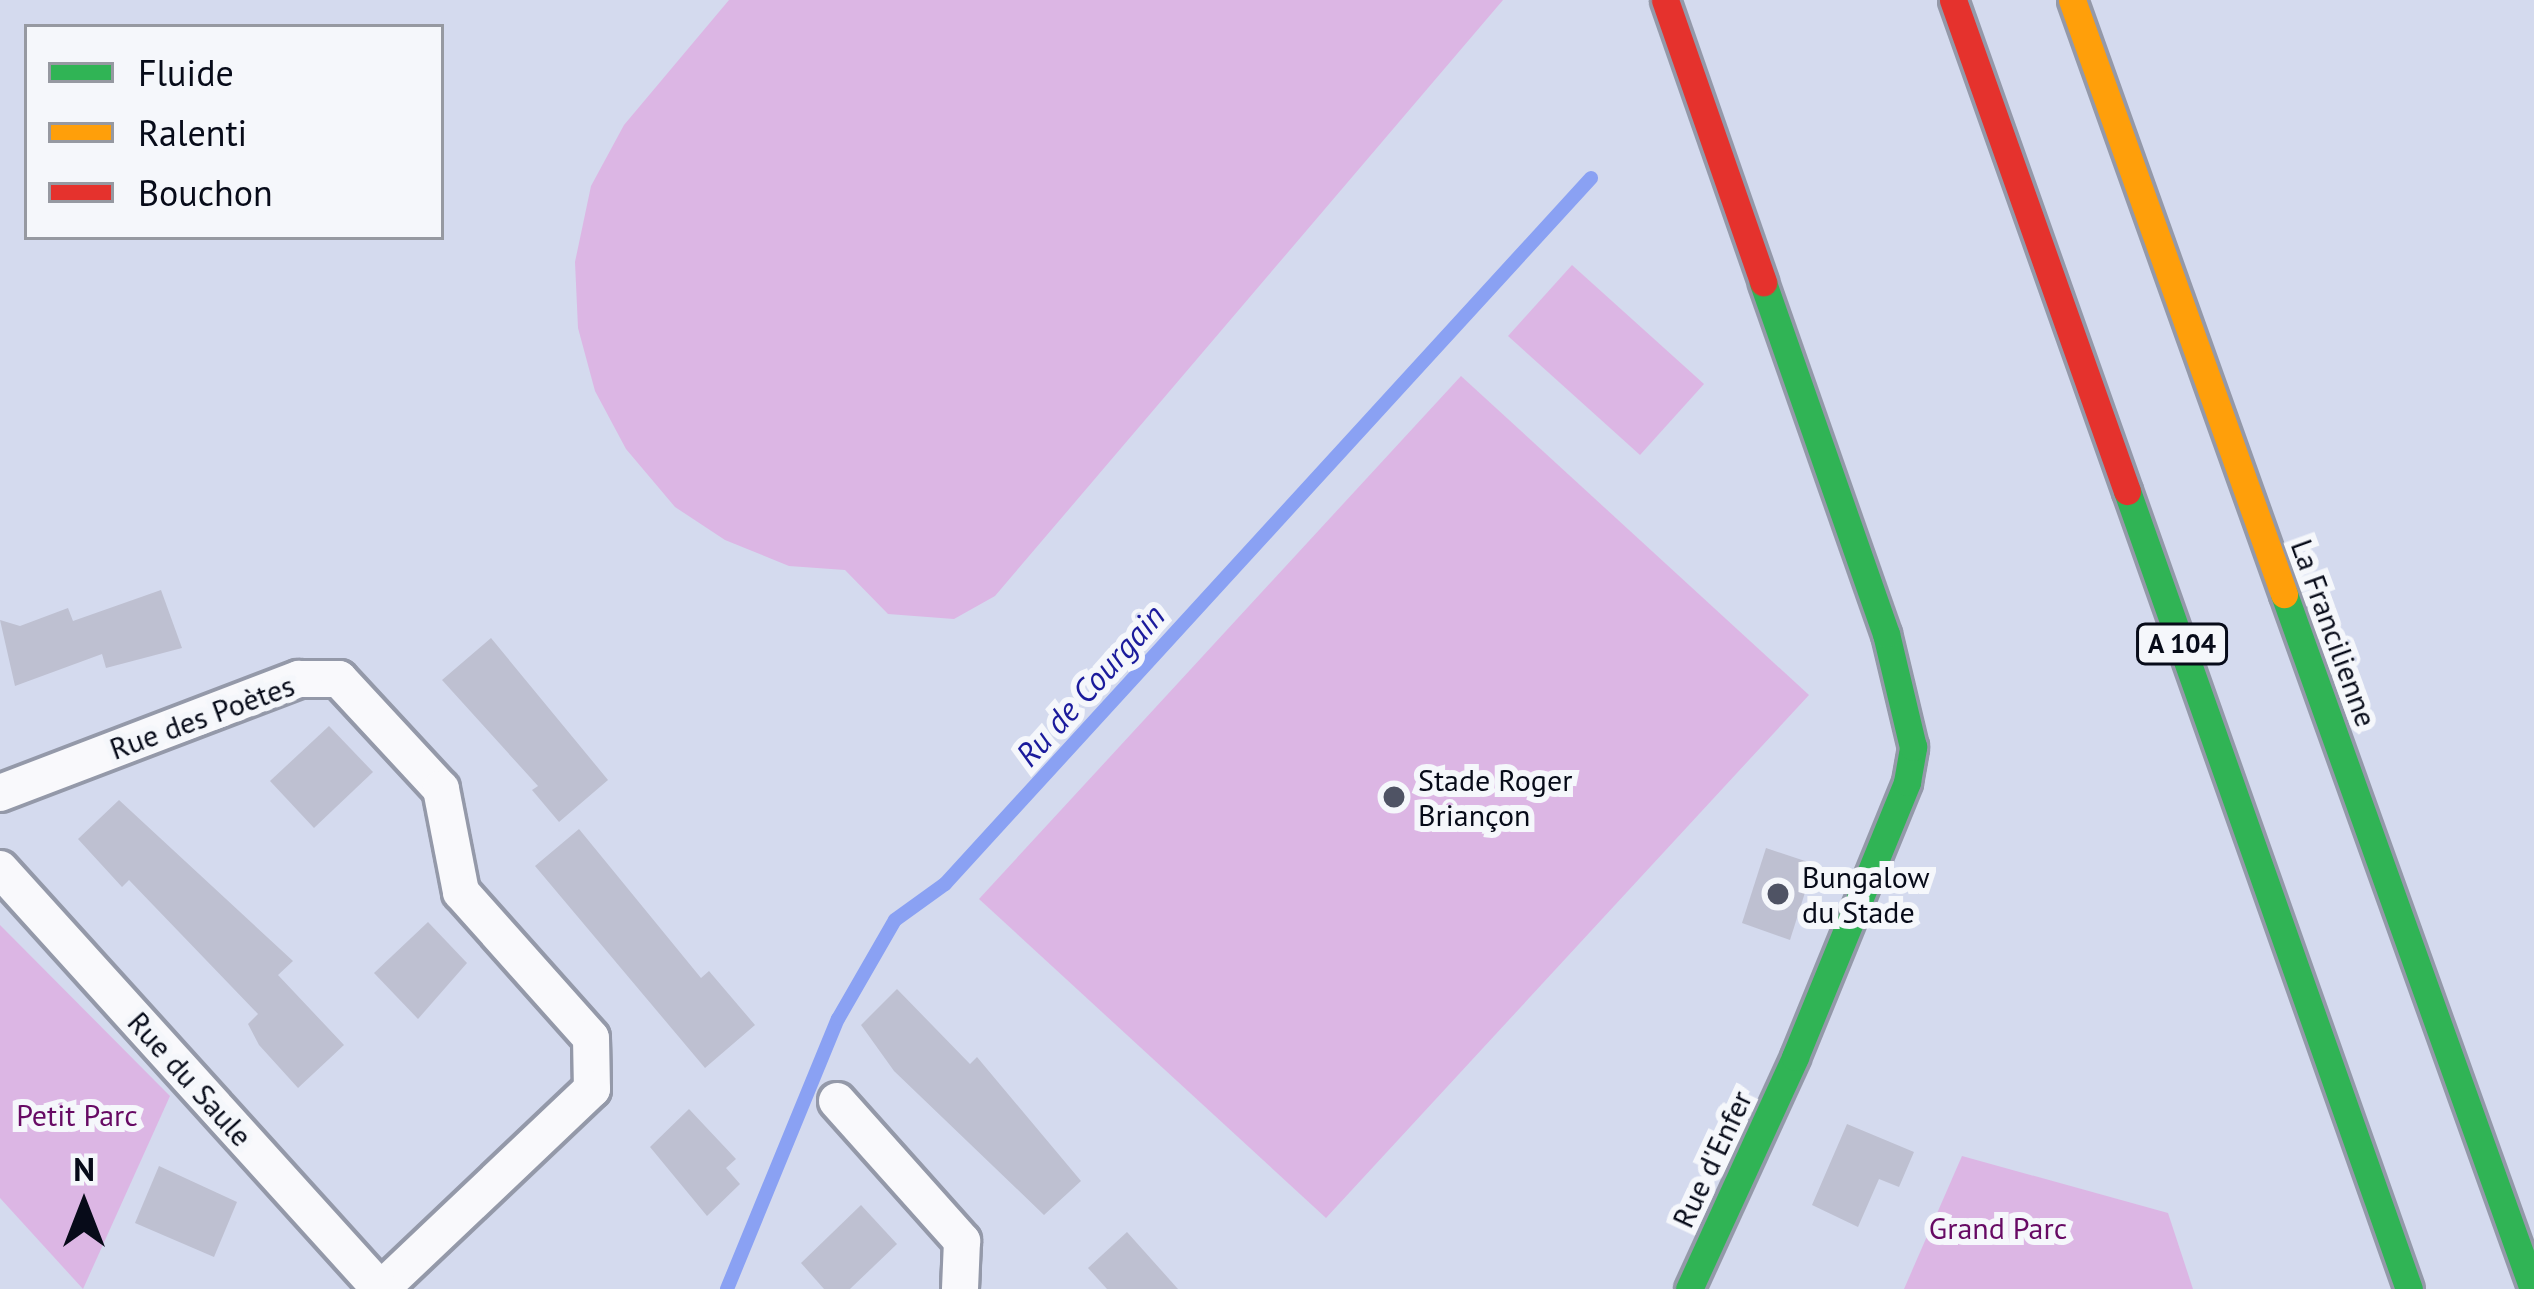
<!DOCTYPE html>
<html>
<head>
<meta charset="utf-8">
<style>
	body { margin:0 }
	#map { position:relative; width:2534px; height:1289px; overflow:hidden; background:#d4daee; font-family:"PT Sans",sans-serif }
	div>[style] { position:absolute }
	.green>* { inset:0; background:#dcb6e4 }
	.stream>* { height:14px; margin:-7px; padding:0 7px; transform-origin:7px; border-radius:7px; background:#8aa1f3 }
	.building>* { inset:0; background:#bec0d1 }
	.roads { filter:drop-shadow(3px 0 #9499a9) drop-shadow(-3px 0 #9499a9) drop-shadow(0 3px #9499a9) drop-shadow(0 -3px #9499a9) }
	.street>* { height:36px; margin:-18px; padding:0 18px; transform-origin:18px; border-radius:18px; background:#f9f9fc }
	.fast>* { height:27px; margin:-13.5px; padding:0 13.5px; transform-origin:13.5px; border-radius:13.5px; background:#30b455 }
	.slow>* { height:27px; margin:-13.5px; padding:0 13.5px; transform-origin:13.5px; border-radius:13.5px; background:#ff9f0a }
	.jam>* { height:27px; margin:-13.5px; padding:0 13.5px; transform-origin:13.5px; border-radius:13.5px; background:#e5322d }
	.dots>* { width:33px; height:33px; translate:-50% -50%; box-sizing:border-box; border:6px solid #f5f7fb; border-radius:50% }
	span { translate:-50% -50%; white-space:nowrap; text-align:center; line-height:1.15; -webkit-text-stroke:12px #f5f7fb; paint-order:stroke }
	.shield-label span { padding:3px 9px; background:#f5f7fb; border:3px solid; border-radius:9px; -webkit-text-stroke-width:0 }
	.shield-label { font-size:27px; color:#070b19; font-weight:700 }
	.street-label { font-size:30px; color:#070b19 }
	.poi-label { font-size:30px; color:#070b19 }
	.left { translate:0 -50%; text-align:left }
	.park-label { font-size:30px; color:#670a64 }
	.water-label { font-size:33px; color:#1b1b9c; font-style:italic }
	.legend { position:absolute; left:24px; top:24px; width:420px; height:216px; box-sizing:border-box; background:#f5f7fb; border:3px solid #9699a1; margin:0; padding:15px 21px; list-style:none; font-size:36px; color:#070b19 }
	.legend li { display:flex; align-items:center; gap:24px; height:60px }
	.legend b { width:60px; border:3px solid #9699a1 }
	.north { position:absolute; left:24px; top:1145px; width:120px; height:120px; -webkit-text-stroke:9px #f5f7fb; paint-order:stroke; rotate:0deg; font-size:33px; font-weight:700; line-height:48px; text-align:center; color:#070b19 }
	.north::after { content:''; display:block; margin:auto; width:42px; height:54px; background:#070b19; clip-path:polygon(50% 0,100% 100%,50% 72%,0 100%) }
</style>
</head>
<body>
<div id="map">
	<div class="green">
		<div style="clip-path:polygon(729px 0,1503px 0,995px 596px,954px 619px,888px 614px,845px 570px,789px 566px,725px 540px,675px 507px,626px 449px,595px 391px,578px 328px,575px 262px,591px 186px,624px 125px)"></div>
		<div style="clip-path:polygon(1572px 265px,1704px 384px,1640px 455px,1508px 336px)"></div>
		<div style="clip-path:polygon(1461px 376px,1809px 695px,1326px 1218px,979px 899px)"></div>
		<div style="clip-path:polygon(0 925px,170px 1096px,83px 1289px,0 1198px)"></div>
		<div style="clip-path:polygon(1962px 1156px,2168px 1213px,2193px 1289px,1904px 1289px)"></div>
	</div>
	<div class="stream">
		<div style="left:727px;top:1289px;width:292px;rotate:-67.7deg"></div>
		<div style="left:838px;top:1019px;width:114px;rotate:-60.1deg"></div>
		<div style="left:895px;top:920px;width:62px;rotate:-35.8deg"></div>
		<div style="left:945px;top:884px;width:957px;rotate:-47.54deg"></div>
	</div>
	<div class="building">
		<div style="clip-path:polygon(161px 590px,182px 648px,106px 668px,102px 654px,15px 686px,0 620px,20px 626px,68px 608px,73px 621px)"></div>
		<div style="clip-path:polygon(491px 638px,608px 780px,559px 822px,532px 790px,538px 786px,442px 680px)"></div>
		<div style="clip-path:polygon(329px 726px,373px 772px,314px 828px,270px 781px)"></div>
		<div style="clip-path:polygon(119px 800px,293px 961px,278px 975px,344px 1045px,298px 1088px,259px 1045px,248px 1024px,258px 1014px,129px 880px,122px 887px,78px 839px)"></div>
		<div style="clip-path:polygon(579px 829px,701px 978px,709px 971px,755px 1025px,705px 1068px,535px 866px)"></div>
		<div style="clip-path:polygon(1766px 848px,1814px 864px,1790px 940px,1742px 923px)"></div>
		<div style="clip-path:polygon(428px 922px,467px 963px,418px 1019px,374px 973px)"></div>
		<div style="clip-path:polygon(897px 989px,970px 1064px,977px 1057px,1081px 1181px,1044px 1215px,894px 1071px,861px 1025px)"></div>
		<div style="clip-path:polygon(689px 1109px,736px 1159px,726px 1168px,740px 1184px,707px 1216px,650px 1147px)"></div>
		<div style="clip-path:polygon(1847px 1124px,1914px 1152px,1899px 1187px,1879px 1179px,1858px 1227px,1812px 1205px)"></div>
		<div style="clip-path:polygon(159px 1166px,237px 1202px,214px 1257px,135px 1223px)"></div>
		<div style="clip-path:polygon(861px 1205px,897px 1244px,850px 1289px,824px 1289px,801px 1263px)"></div>
		<div style="clip-path:polygon(1127px 1232px,1178px 1289px,1107px 1289px,1088px 1268px)"></div>
	</div>
	<div class="roads">
		<div class="street">
			<div style="left:0;top:793px;width:320px;rotate:-20.9deg"></div>
			<div style="left:299px;top:679px;width:40px"></div>
			<div style="left:339px;top:679px;width:150px;rotate:47.2deg"></div>
			<div style="left:441px;top:789px;width:105px;rotate:79deg"></div>
			<div style="left:461px;top:892px;width:195px;rotate:48.3deg"></div>
			<div style="left:591px;top:1038px;width:51px;rotate:88.9deg"></div>
			<div style="left:592px;top:1089px;width:291px;rotate:136.5deg"></div>
			<div style="left:0;top:869px;width:566px;rotate:47.86deg"></div>
			<div style="left:837px;top:1101px;width:188px;rotate:48.2deg"></div>
			<div style="left:962px;top:1241px;width:48px;rotate:92.4deg"></div>
		</div>
		<div class="fast">
			<div style="left:2127px;top:491px;width:846px;rotate:70.54deg"></div>
			<div style="left:2284px;top:594px;width:738px;rotate:70.29deg"></div>
			<div style="left:1689px;top:1289px;width:255px;rotate:-65.4deg"></div>
			<div style="left:1795px;top:1057px;width:297px;rotate:-67.8deg"></div>
			<div style="left:1907px;top:782px;width:36px;rotate:-80deg"></div>
			<div style="left:1913px;top:747px;width:116px;rotate:-103.4deg"></div>
			<div style="left:1886px;top:634px;width:373px;rotate:-109.3deg"></div>
		</div>
		<div class="slow">
			<div style="left:2072px;top:0;width:631px;rotate:70.36deg"></div>
		</div>
		<div class="jam">
			<div style="left:1665px;top:0;width:299px;rotate:70.8deg"></div>
			<div style="left:1953px;top:0;width:521px;rotate:70.49deg"></div>
		</div>
	</div>
	<div class="dots">
		<div style="left:1394px;top:797px;background:#4f5364"></div>
		<div style="left:1778px;top:894px;background:#4f5364"></div>
	</div>
	<div class="shield-label">
		<span style="left:2182px;top:644px">A 104</span>
	</div>
	<div class="street-label">
		<span style="left:2334px;top:633px;rotate:70deg">La Francilienne</span>
		<span style="left:202px;top:717px;rotate:-20deg">Rue des Poètes</span>
		<span style="left:190px;top:1079px;rotate:48deg">Rue du Saule</span>
		<span style="left:1712px;top:1159px;rotate:-65deg">Rue d'Enfer</span>
	</div>
	<div class="poi-label">
		<span class="left" style="left:1418px;top:797px">Stade Roger<br>Briançon</span>
		<span class="left" style="left:1802px;top:894px">Bungalow<br>du Stade</span>
	</div>
	<div class="park-label">
		<span style="left:77px;top:1115px">Petit Parc</span>
		<span style="left:1998px;top:1228px">Grand Parc</span>
	</div>
	<div class="water-label">
		<span style="left:1090px;top:685px;rotate:-48deg">Ru de Courgain</span>
	</div>
	<ul class="legend">
	<li><b style="height:15px;background:#30b455"></b>Fluide</li>
	<li><b style="height:15px;background:#ff9f0a"></b>Ralenti</li>
	<li><b style="height:15px;background:#e5322d"></b>Bouchon</li>
	</ul>
	<div class="north">N</div>
</div>
</body>
</html>
